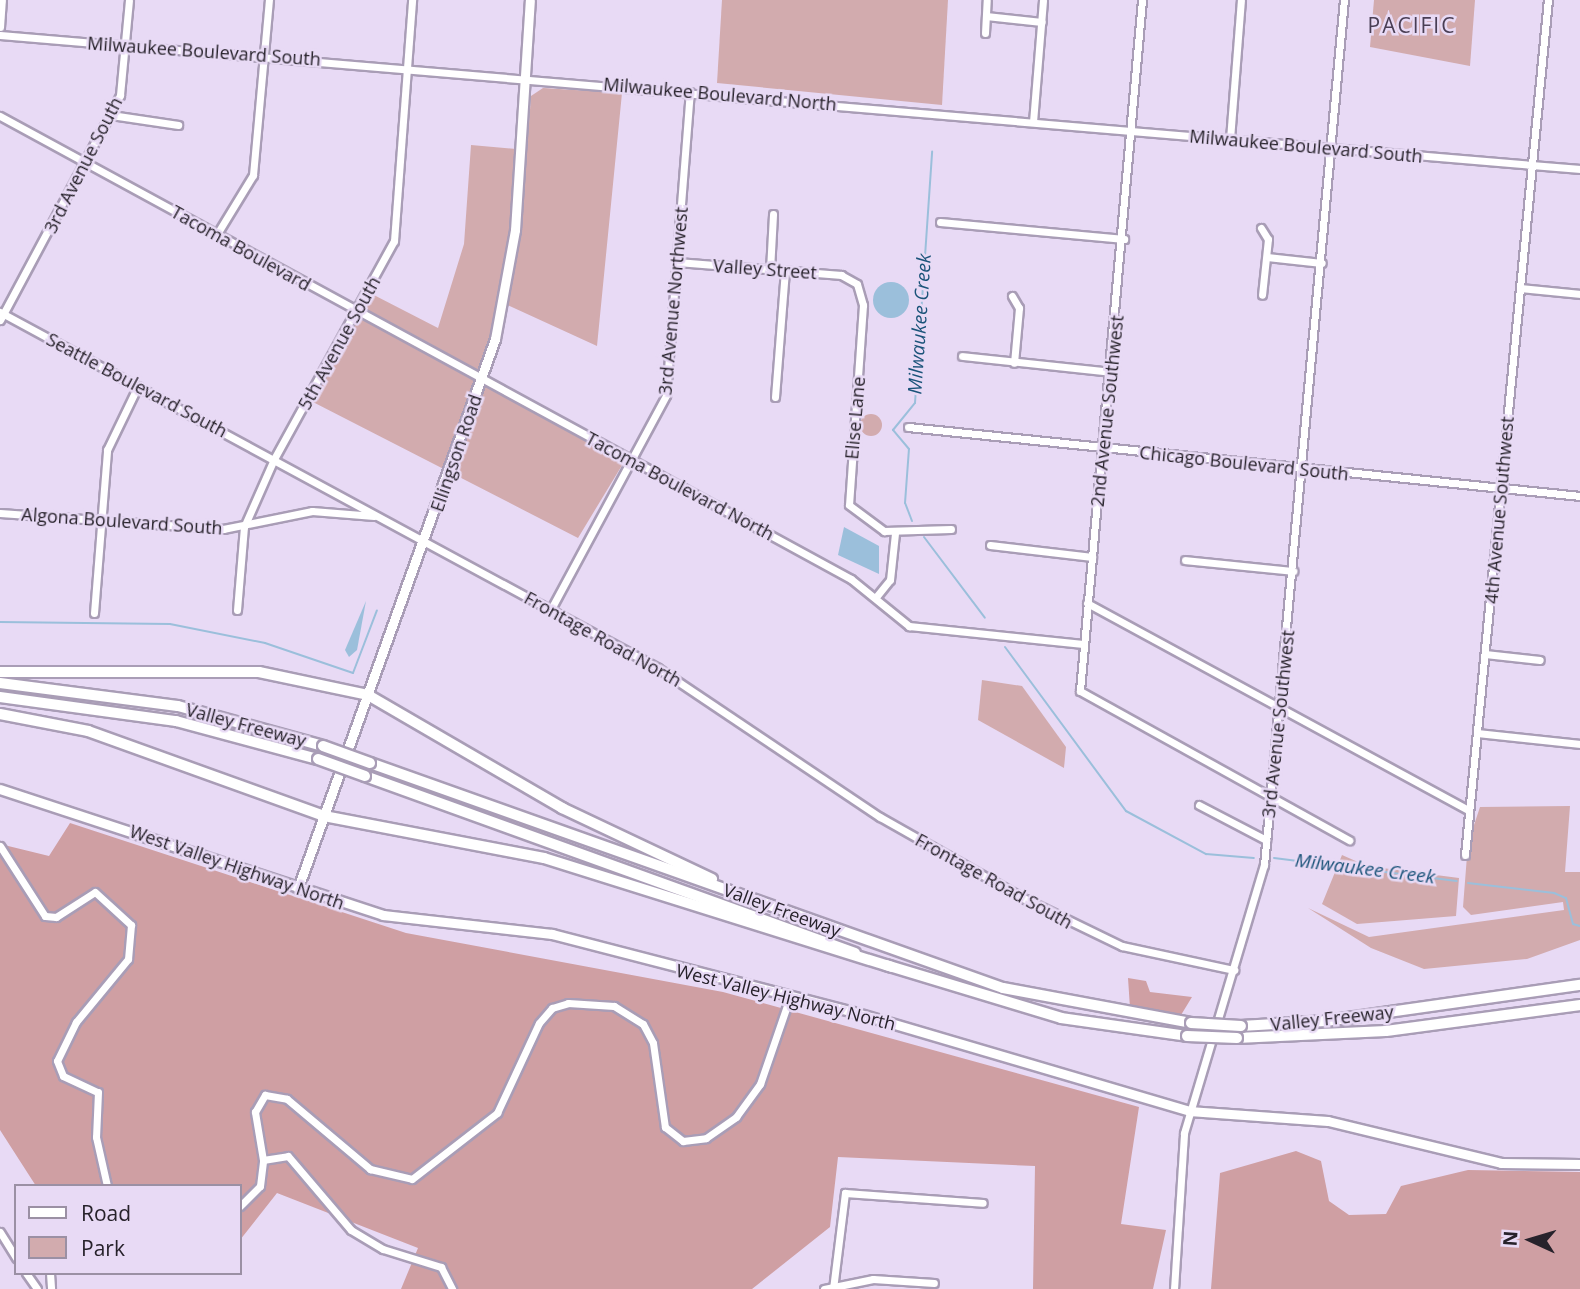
<!DOCTYPE html>
<html>
<head>
<meta charset="utf-8">
<style>
	body { margin:0 }
	#map { position:relative; width:1580px; height:1289px; overflow:hidden; background:#e8daf5; font-family:"Open Sans",sans-serif }
	div>[style] { position:absolute }
	.green>* { inset:0; background:#d2abae }
	.round { border-radius:50% }
	.forest>* { inset:0; background:#cf9fa3 }
	.water>* { inset:0; background:#9bbfdb }
	.stream>* { height:2px; margin:-1px; padding:0 1px; transform-origin:1px; border-radius:1px; background:#9bbfdb }
	.roads { filter:drop-shadow(2px 0 #a99db6) drop-shadow(-2px 0 #a99db6) drop-shadow(0 2px #a99db6) drop-shadow(0 -2px #a99db6) }
	.minor>* { height:7px; margin:-3.5px; padding:0 3.5px; transform-origin:3.5px; border-radius:3.5px; background:#fff }
	.major>* { height:9px; margin:-4.5px; padding:0 4.5px; transform-origin:4.5px; border-radius:4.5px; background:#fff }
	.highway>* { height:10px; margin:-5px; padding:0 5px; transform-origin:5px; border-radius:5px; background:#fff }
	.bridges { filter:drop-shadow(2px 0 #a99db6) drop-shadow(-2px 0 #a99db6) drop-shadow(0 2px #a99db6) drop-shadow(0 -2px #a99db6) }
	.highway-bridge>* { height:10px; margin:-5px; padding:0 5px; transform-origin:5px; border-radius:5px; background:#fff }
	span { translate:-50% -50%; white-space:nowrap; text-align:center; line-height:1.15; -webkit-text-stroke:5px #e8daf5; paint-order:stroke }
	.street-label { font-size:18px; color:#27222b }
	.water-label { font-size:19px; color:#1a5379; font-style:italic }
	.quarter-label { font-size:21px; color:#493e54; letter-spacing:2px }
	.legend { position:absolute; left:14px; top:1184px; width:228px; height:91px; box-sizing:border-box; background:#e8daf5; border:2px solid #9b90a4; margin:0; padding:9px 12px; list-style:none; font-size:21px; color:#27222b }
	.legend li { display:flex; align-items:center; gap:14px; height:35px }
	.legend b { width:35px; border:2px solid #9b90a4 }
	.north { position:absolute; left:1496px; top:1205px; width:70px; height:70px; -webkit-text-stroke:5px #e8daf5; paint-order:stroke; rotate:274deg; font-size:19px; font-weight:700; line-height:28px; text-align:center; color:#27222b }
	.north::after { content:''; display:block; margin:auto; width:24px; height:32px; background:#27222b; clip-path:polygon(50% 0,100% 100%,50% 72%,0 100%) }
</style>
</head>
<body>
<div id="map">
	<div class="green">
		<div style="clip-path:polygon(722px 0,948px 0,942px 105px,717px 83px)"></div>
		<div style="clip-path:polygon(1374px 0,1475px 0,1470px 66px,1370px 47px)"></div>
		<div style="clip-path:polygon(543px 88px,622px 93px,597px 346px,503px 303px,483px 379px,624px 462px,578px 538px,309px 400px,368px 292px,438px 328px,464px 244px,471px 145px,527px 150px,531px 96px)"></div>
		<div class="round" style="left:860px;top:414px;width:22px;height:22px"></div>
		<div style="clip-path:polygon(982px 680px,1022px 686px,1066px 747px,1064px 768px,978px 720px)"></div>
		<div style="clip-path:polygon(1570px 806px,1565px 872px,1580px 872px,1580px 940px,1527px 959px,1424px 969px,1371px 948px,1308px 908px,1369px 937px,1564px 910px,1563px 902px,1471px 915px,1463px 907px,1468px 843px,1480px 807px)"></div>
		<div style="clip-path:polygon(1342px 855px,1367px 866px,1459px 878px,1456px 916px,1357px 924px,1322px 904px)"></div>
	</div>
	<div class="forest">
		<div style="clip-path:polygon(70px 823px,406px 933px,723px 992px,1139px 1107px,1121px 1224px,1166px 1230px,1153px 1289px,1033px 1289px,1035px 1166px,838px 1157px,830px 1227px,752px 1289px,401px 1289px,418px 1248px,277px 1193px,240px 1240px,240px 1186px,36px 1186px,0 1130px,0 844px,49px 856px)"></div>
		<div style="clip-path:polygon(1128px 978px,1146px 981px,1150px 992px,1192px 997px,1181px 1015px,1130px 1008px)"></div>
		<div style="clip-path:polygon(1296px 1151px,1321px 1161px,1329px 1201px,1349px 1215px,1386px 1214px,1401px 1186px,1468px 1170px,1580px 1172px,1580px 1289px,1211px 1289px,1220px 1173px)"></div>
	</div>
	<div class="water">
		<div class="round" style="left:873px;top:282px;width:36px;height:36px"></div>
		<div style="clip-path:polygon(844px 527px,879px 546px,879px 574px,838px 555px)"></div>
		<div style="clip-path:polygon(366px 601px,357px 650px,349px 657px,345px 650px)"></div>
	</div>
	<div class="stream">
		<div style="left:912px;top:521px;width:19px;rotate:-111deg"></div>
		<div style="left:905px;top:503px;width:54px;rotate:-85.8deg"></div>
		<div style="left:909px;top:449px;width:25px;rotate:-130deg"></div>
		<div style="left:893px;top:430px;width:35px;rotate:-51deg"></div>
		<div style="left:915px;top:403px;width:252px;rotate:-86.1deg"></div>
		<div style="left:924px;top:537px;width:101px;rotate:53deg"></div>
		<div style="left:0;top:622px;width:170px;rotate:0.7deg"></div>
		<div style="left:170px;top:624px;width:97px;rotate:11.3deg"></div>
		<div style="left:265px;top:643px;width:93px;rotate:18.8deg"></div>
		<div style="left:353px;top:673px;width:67px;rotate:-69.1deg"></div>
		<div style="left:1005px;top:647px;width:204px;rotate:53.6deg"></div>
		<div style="left:1126px;top:811px;width:91px;rotate:28.3deg"></div>
		<div style="left:1206px;top:854px;width:48px;rotate:4.8deg"></div>
		<div style="left:1274px;top:858px;width:184px;rotate:7.2deg"></div>
		<div style="left:1468px;top:883px;width:87px;rotate:6.6deg"></div>
		<div style="left:1554px;top:893px;width:13px;rotate:23deg"></div>
		<div style="left:1566px;top:898px;width:27px;rotate:75deg"></div>
		<div style="left:1573px;top:924px;width:7px;rotate:16deg"></div>
	</div>
	<div class="roads">
		<div class="minor">
			<div style="left:1142px;top:0;width:694px;rotate:95.13deg"></div>
			<div style="left:1080px;top:691px;width:308px;rotate:29deg"></div>
			<div style="left:986px;top:16px;width:56px;rotate:6.1deg"></div>
			<div style="left:0;top:27px;width:27px;rotate:-86deg"></div>
			<div style="left:985px;top:33px;width:33px;rotate:-87deg"></div>
			<div style="left:0;top:35px;width:1586px;rotate:4.85deg"></div>
			<div style="left:111px;top:115px;width:68px;rotate:8.5deg"></div>
			<div style="left:0;top:116px;width:969px;rotate:28.55deg"></div>
			<div style="left:851px;top:579px;width:75px;rotate:39deg"></div>
			<div style="left:909px;top:626px;width:175px;rotate:5.9deg"></div>
			<div style="left:1033px;top:122px;width:122px;rotate:-85.3deg"></div>
			<div style="left:1230px;top:139px;width:139px;rotate:-85.5deg"></div>
			<div style="left:940px;top:222px;width:185px;rotate:5.3deg"></div>
			<div style="left:1261px;top:228px;width:13px;rotate:58deg"></div>
			<div style="left:1268px;top:239px;width:56px;rotate:96.1deg"></div>
			<div style="left:217px;top:234px;width:69px;rotate:-58.6deg"></div>
			<div style="left:253px;top:175px;width:176px;rotate:-84.8deg"></div>
			<div style="left:1267px;top:257px;width:55px;rotate:6.2deg"></div>
			<div style="left:677px;top:262px;width:165px;rotate:4.5deg"></div>
			<div style="left:841px;top:275px;width:18px;rotate:29deg"></div>
			<div style="left:857px;top:284px;width:22px;rotate:74deg"></div>
			<div style="left:863px;top:305px;width:200px;rotate:94deg"></div>
			<div style="left:849px;top:505px;width:44px;rotate:36.6deg"></div>
			<div style="left:884px;top:531px;width:67px;rotate:-1.7deg"></div>
			<div style="left:770px;top:270px;width:56px;rotate:-86.9deg"></div>
			<div style="left:1521px;top:288px;width:59px;rotate:5.8deg"></div>
			<div style="left:1012px;top:296px;width:14px;rotate:60deg"></div>
			<div style="left:1019px;top:308px;width:55px;rotate:95.2deg"></div>
			<div style="left:0;top:312px;width:748px;rotate:28.41deg"></div>
			<div style="left:658px;top:668px;width:267px;rotate:33.9deg"></div>
			<div style="left:880px;top:817px;width:167px;rotate:29.5deg"></div>
			<div style="left:1025px;top:899px;width:108px;rotate:25.9deg"></div>
			<div style="left:1122px;top:946px;width:115px;rotate:12.1deg"></div>
			<div style="left:0;top:320px;width:255px;rotate:-61.9deg"></div>
			<div style="left:120px;top:95px;width:95px;rotate:-84.6deg"></div>
			<div style="left:962px;top:356px;width:150px;rotate:6.1deg"></div>
			<div style="left:775px;top:397px;width:126px;rotate:-85.5deg"></div>
			<div style="left:908px;top:427px;width:676px;rotate:5.86deg"></div>
			<div style="left:0;top:513px;width:224px;rotate:4.1deg"></div>
			<div style="left:223px;top:529px;width:91px;rotate:-11.4deg"></div>
			<div style="left:312px;top:511px;width:62px;rotate:4.6deg"></div>
			<div style="left:990px;top:545px;width:103px;rotate:6.7deg"></div>
			<div style="left:1185px;top:560px;width:109px;rotate:5.8deg"></div>
			<div style="left:876px;top:597px;width:22px;rotate:-51deg"></div>
			<div style="left:890px;top:580px;width:47px;rotate:-83.9deg"></div>
			<div style="left:1087px;top:603px;width:434px;rotate:28.5deg"></div>
			<div style="left:551px;top:609px;width:243px;rotate:-61.7deg"></div>
			<div style="left:666px;top:395px;width:304px;rotate:-85.5deg"></div>
			<div style="left:237px;top:610px;width:83px;rotate:-85.2deg"></div>
			<div style="left:244px;top:527px;width:74px;rotate:-66.2deg"></div>
			<div style="left:274px;top:459px;width:249px;rotate:-61.2deg"></div>
			<div style="left:394px;top:241px;width:242px;rotate:-85.7deg"></div>
			<div style="left:94px;top:613px;width:164px;rotate:-85.4deg"></div>
			<div style="left:107px;top:450px;width:71px;rotate:-64.2deg"></div>
			<div style="left:1485px;top:654px;width:55px;rotate:6.2deg"></div>
			<div style="left:1477px;top:733px;width:104px;rotate:6.1deg"></div>
			<div style="left:1199px;top:805px;width:76px;rotate:27.6deg"></div>
			<div style="left:0;top:846px;width:83px;rotate:57.3deg"></div>
			<div style="left:45px;top:916px;width:11px;rotate:5deg"></div>
			<div style="left:56px;top:917px;width:46px;rotate:-32.7deg"></div>
			<div style="left:95px;top:892px;width:49px;rotate:42.5deg"></div>
			<div style="left:131px;top:925px;width:34px;rotate:95deg"></div>
			<div style="left:128px;top:959px;width:82px;rotate:129.5deg"></div>
			<div style="left:76px;top:1022px;width:43px;rotate:116deg"></div>
			<div style="left:57px;top:1061px;width:16px;rotate:68deg"></div>
			<div style="left:63px;top:1076px;width:38px;rotate:25deg"></div>
			<div style="left:98px;top:1092px;width:45px;rotate:92.5deg"></div>
			<div style="left:96px;top:1137px;width:50px;rotate:77.3deg"></div>
			<div style="left:1465px;top:855px;width:859px;rotate:-84.46deg"></div>
			<div style="left:263px;top:1160px;width:25px;rotate:-9deg"></div>
			<div style="left:288px;top:1156px;width:97px;rotate:49.6deg"></div>
			<div style="left:351px;top:1230px;width:37px;rotate:31deg"></div>
			<div style="left:383px;top:1249px;width:61px;rotate:17.2deg"></div>
			<div style="left:441px;top:1267px;width:25px;rotate:63deg"></div>
			<div style="left:240px;top:1206px;width:28px;rotate:-45deg"></div>
			<div style="left:260px;top:1186px;width:26px;rotate:-83deg"></div>
			<div style="left:263px;top:1160px;width:49px;rotate:-99.5deg"></div>
			<div style="left:255px;top:1112px;width:20px;rotate:-60deg"></div>
			<div style="left:265px;top:1095px;width:22px;rotate:10deg"></div>
			<div style="left:287px;top:1099px;width:109px;rotate:40.1deg"></div>
			<div style="left:370px;top:1169px;width:43px;rotate:13.4deg"></div>
			<div style="left:412px;top:1179px;width:108px;rotate:-37.8deg"></div>
			<div style="left:497px;top:1113px;width:99px;rotate:-65deg"></div>
			<div style="left:539px;top:1023px;width:20px;rotate:-49deg"></div>
			<div style="left:552px;top:1008px;width:17px;rotate:-17deg"></div>
			<div style="left:568px;top:1003px;width:46px;rotate:3.7deg"></div>
			<div style="left:614px;top:1006px;width:34px;rotate:32deg"></div>
			<div style="left:643px;top:1024px;width:21px;rotate:62deg"></div>
			<div style="left:653px;top:1043px;width:85px;rotate:81.9deg"></div>
			<div style="left:665px;top:1127px;width:23px;rotate:38deg"></div>
			<div style="left:683px;top:1141px;width:23px;rotate:-7deg"></div>
			<div style="left:706px;top:1138px;width:37px;rotate:-35deg"></div>
			<div style="left:736px;top:1117px;width:41px;rotate:-54deg"></div>
			<div style="left:760px;top:1084px;width:92px;rotate:-71deg"></div>
			<div style="left:0;top:1232px;width:31px;rotate:58deg"></div>
			<div style="left:26px;top:1273px;width:19px;rotate:55deg"></div>
			<div style="left:50px;top:1273px;width:16px;rotate:86deg"></div>
			<div style="left:824px;top:1289px;width:50px;rotate:-11.5deg"></div>
			<div style="left:873px;top:1279px;width:61px;rotate:3.8deg"></div>
			<div style="left:833px;top:1289px;width:97px;rotate:-82.9deg"></div>
			<div style="left:845px;top:1193px;width:138px;rotate:4.1deg"></div>
			<div style="left:1174px;top:1289px;width:156px;rotate:-86.3deg"></div>
			<div style="left:1184px;top:1133px;width:280px;rotate:-73.4deg"></div>
			<div style="left:1264px;top:865px;width:869px;rotate:-84.72deg"></div>
		</div>
		<div class="major">
			<div style="left:0;top:789px;width:403px;rotate:18.2deg"></div>
			<div style="left:383px;top:915px;width:170px;rotate:6.4deg"></div>
			<div style="left:552px;top:934px;width:315px;rotate:14.5deg"></div>
			<div style="left:857px;top:1013px;width:346px;rotate:16.4deg"></div>
			<div style="left:1189px;top:1111px;width:139px;rotate:4.1deg"></div>
			<div style="left:1328px;top:1121px;width:178px;rotate:13.6deg"></div>
			<div style="left:1501px;top:1163px;width:79px;rotate:0.7deg"></div>
			<div style="left:298px;top:888px;width:583px;rotate:-70.26deg"></div>
			<div style="left:495px;top:339px;width:111px;rotate:-79.6deg"></div>
			<div style="left:515px;top:230px;width:230px;rotate:-86.3deg"></div>
		</div>
		<div class="highway">
			<div style="left:0;top:672px;width:259px"></div>
			<div style="left:259px;top:672px;width:111px;rotate:11.9deg"></div>
			<div style="left:368px;top:695px;width:225px;rotate:30.2deg"></div>
			<div style="left:562px;top:808px;width:166px;rotate:25.3deg"></div>
			<div style="left:0;top:683px;width:179px;rotate:7.4deg"></div>
			<div style="left:178px;top:706px;width:150px;rotate:15.4deg"></div>
			<div style="left:0;top:697px;width:178px;rotate:7.8deg"></div>
			<div style="left:176px;top:721px;width:147px;rotate:15deg"></div>
			<div style="left:0;top:714px;width:90px;rotate:10.9deg"></div>
			<div style="left:88px;top:731px;width:251px;rotate:19.8deg"></div>
			<div style="left:324px;top:816px;width:224px;rotate:10.8deg"></div>
			<div style="left:544px;top:858px;width:364px;rotate:17.4deg"></div>
			<div style="left:370px;top:763px;width:672px;rotate:19.57deg"></div>
			<div style="left:1003px;top:988px;width:191px;rotate:10.5deg"></div>
			<div style="left:365px;top:776px;width:521px;rotate:19.86deg"></div>
			<div style="left:886px;top:965px;width:183px;rotate:16.8deg"></div>
			<div style="left:1061px;top:1018px;width:127px;rotate:8.1deg"></div>
			<div style="left:1241px;top:1026px;width:85px;rotate:-3.4deg"></div>
			<div style="left:1326px;top:1021px;width:257px;rotate:-8.1deg"></div>
			<div style="left:1237px;top:1038px;width:149px;rotate:-2.7deg"></div>
			<div style="left:1386px;top:1031px;width:196px;rotate:-7.6deg"></div>
		</div>
	</div>
	<div class="bridges">
		<div class="highway-bridge">
			<div style="left:323px;top:746px;width:50px;rotate:19.9deg"></div>
			<div style="left:318px;top:759px;width:50px;rotate:19.9deg"></div>
			<div style="left:1191px;top:1023px;width:50px;rotate:3.4deg"></div>
			<div style="left:1187px;top:1036px;width:50px;rotate:2.3deg"></div>
		</div>
	</div>
	<div class="street-label">
		<span style="left:204px;top:51px;rotate:4deg">Milwaukee Boulevard South</span>
		<span style="left:720px;top:94px;rotate:5deg">Milwaukee Boulevard North</span>
		<span style="left:1306px;top:146px;rotate:5deg">Milwaukee Boulevard South</span>
		<span style="left:83px;top:165px;rotate:-63deg">3rd Avenue South</span>
		<span style="left:241px;top:248px;rotate:29deg">Tacoma Boulevard</span>
		<span style="left:765px;top:269px;rotate:4deg">Valley Street</span>
		<span style="left:673px;top:301px;rotate:-85deg">3rd Avenue Northwest</span>
		<span style="left:339px;top:343px;rotate:-61deg">5th Avenue South</span>
		<span style="left:137px;top:385px;rotate:28deg">Seattle Boulevard South</span>
		<span style="left:1107px;top:411px;rotate:-84deg">2nd Avenue Southwest</span>
		<span style="left:855px;top:418px;rotate:-85deg">Elise Lane</span>
		<span style="left:456px;top:453px;rotate:-71deg">Ellingson Road</span>
		<span style="left:1244px;top:463px;rotate:6deg">Chicago Boulevard South</span>
		<span style="left:680px;top:486px;rotate:28deg">Tacoma Boulevard North</span>
		<span style="left:1499px;top:510px;rotate:-85deg">4th Avenue Southwest</span>
		<span style="left:122px;top:521px;rotate:4deg">Algona Boulevard South</span>
		<span style="left:603px;top:639px;rotate:29deg">Frontage Road North</span>
		<span style="left:1278px;top:724px;rotate:-84deg">3rd Avenue Southwest</span>
		<span style="left:246px;top:725px;rotate:15deg">Valley Freeway</span>
		<span style="left:237px;top:867px;rotate:19deg">West Valley Highway North</span>
		<span style="left:994px;top:881px;rotate:29deg">Frontage Road South</span>
		<span style="left:782px;top:910px;rotate:20deg">Valley Freeway</span>
		<span style="left:786px;top:997px;rotate:14deg">West Valley Highway North</span>
		<span style="left:1332px;top:1018px;rotate:-6deg">Valley Freeway</span>
	</div>
	<div class="water-label">
		<span style="left:920px;top:324px;rotate:-86deg">Milwaukee Creek</span>
		<span style="left:1365px;top:869px;rotate:7deg">Milwaukee Creek</span>
	</div>
	<div class="quarter-label">
		<span style="left:1412px;top:25px">PACIFIC</span>
	</div>
	<ul class="legend">
	<li><b style="height:9px;background:#fff"></b>Road</li>
	<li><b style="height:19px;background:#d2abae"></b>Park</li>
	</ul>
	<div class="north">N</div>
</div>
</body>
</html>
